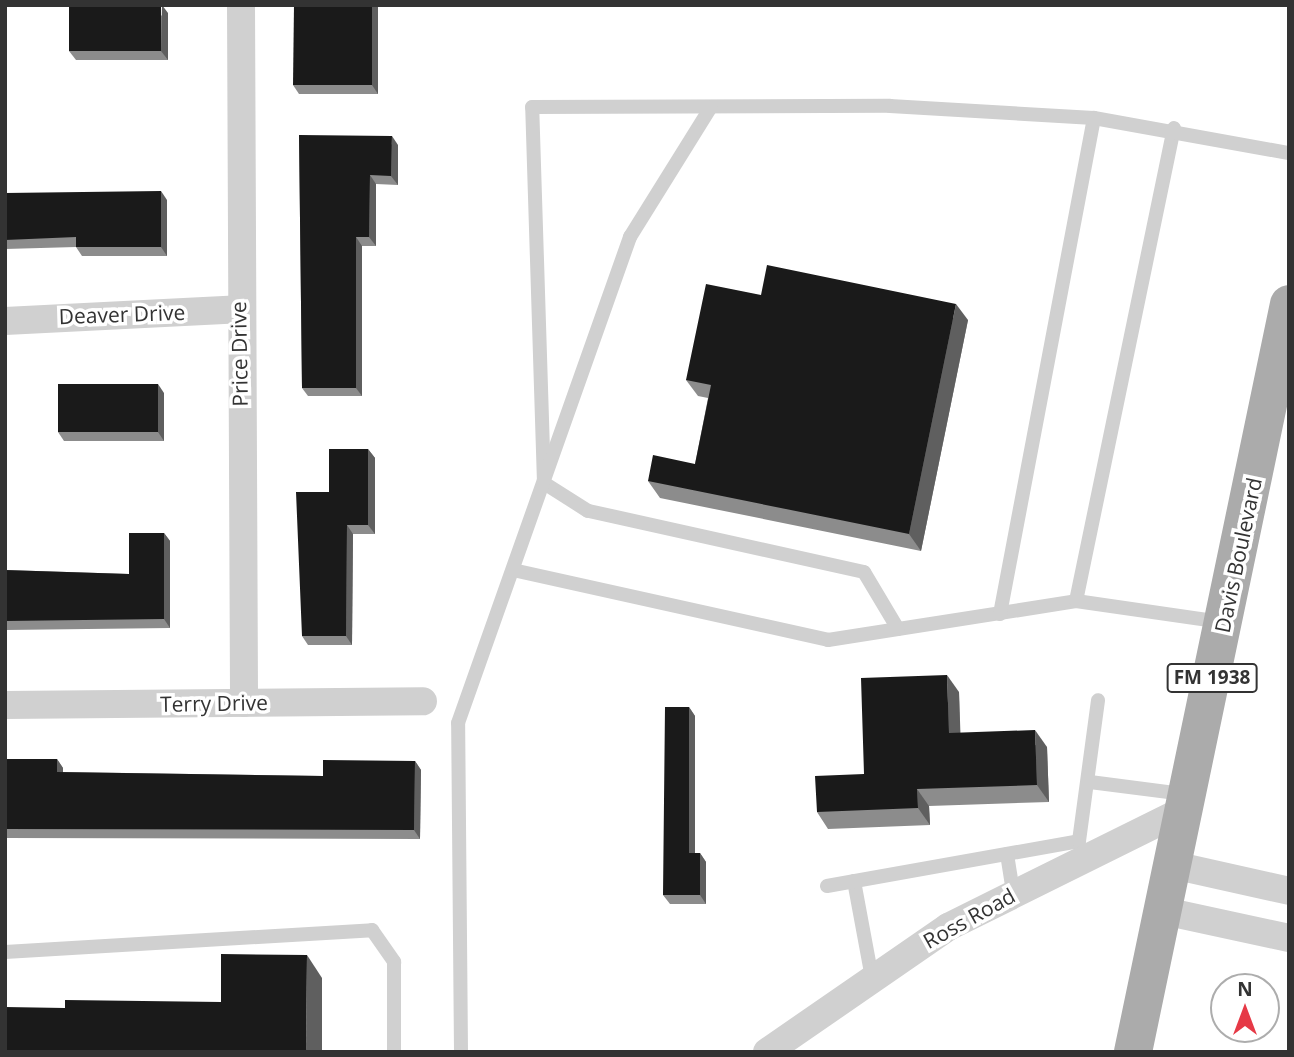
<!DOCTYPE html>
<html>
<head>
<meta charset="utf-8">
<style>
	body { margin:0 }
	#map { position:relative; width:1294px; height:1057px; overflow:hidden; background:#fff; font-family:"Open Sans",sans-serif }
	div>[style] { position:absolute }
	.lane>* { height:14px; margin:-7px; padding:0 7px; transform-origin:7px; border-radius:7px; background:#d0d0d0 }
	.street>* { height:28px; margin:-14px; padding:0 14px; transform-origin:14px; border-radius:14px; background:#d0d0d0 }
	.primary>* { height:38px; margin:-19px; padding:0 19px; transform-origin:19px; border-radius:19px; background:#ababab }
	.wall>* { inset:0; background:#8c8c8c }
	.shaded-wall>* { inset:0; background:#5f5f5f }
	.building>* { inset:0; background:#1a1a1a }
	span { translate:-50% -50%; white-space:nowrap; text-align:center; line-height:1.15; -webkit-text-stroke:7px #fff; paint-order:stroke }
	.shield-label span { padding:2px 5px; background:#fff; border:2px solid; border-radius:5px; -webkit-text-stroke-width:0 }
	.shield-label { font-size:19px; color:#333; font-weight:700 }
	.street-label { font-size:21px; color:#333 }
	.frame { position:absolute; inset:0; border:7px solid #333; pointer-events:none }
	.north { position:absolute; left:1210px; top:973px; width:70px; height:70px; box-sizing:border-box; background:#fff; border:2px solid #adadad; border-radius:50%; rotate:0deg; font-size:19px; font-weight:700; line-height:28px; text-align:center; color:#333 }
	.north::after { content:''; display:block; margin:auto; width:24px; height:32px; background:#e63946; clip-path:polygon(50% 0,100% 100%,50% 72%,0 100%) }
</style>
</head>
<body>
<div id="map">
	<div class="lane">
		<div style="left:513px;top:570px;width:323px;rotate:12.5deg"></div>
		<div style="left:828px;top:640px;width:251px;rotate:-8.9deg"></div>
		<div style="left:1076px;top:601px;width:148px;rotate:8.2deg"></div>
		<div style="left:1076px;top:601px;width:483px;rotate:-78.3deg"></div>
		<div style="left:1000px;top:614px;width:505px;rotate:-79.27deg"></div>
		<div style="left:1094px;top:118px;width:198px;rotate:10.2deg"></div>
		<div style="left:898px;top:629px;width:66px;rotate:-120.8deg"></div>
		<div style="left:864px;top:572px;width:283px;rotate:-167.5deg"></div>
		<div style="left:588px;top:511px;width:52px;rotate:-147.5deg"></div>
		<div style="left:544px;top:483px;width:376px;rotate:-91.8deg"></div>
		<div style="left:532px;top:107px;width:358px;rotate:-0.2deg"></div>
		<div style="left:890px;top:106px;width:204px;rotate:3.4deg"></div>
		<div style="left:1090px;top:782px;width:95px;rotate:7.3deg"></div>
		<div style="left:1007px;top:854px;width:39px;rotate:81deg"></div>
		<div style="left:854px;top:881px;width:99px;rotate:79.5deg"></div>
		<div style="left:827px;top:886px;width:256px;rotate:-10.1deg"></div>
		<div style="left:1079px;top:841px;width:142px;rotate:-82.3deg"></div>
		<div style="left:5px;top:952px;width:368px;rotate:-3.4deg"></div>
		<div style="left:372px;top:930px;width:39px;rotate:55deg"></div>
		<div style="left:394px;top:962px;width:90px;rotate:90deg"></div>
		<div style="left:461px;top:1052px;width:329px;rotate:-90.5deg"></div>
		<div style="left:458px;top:723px;width:516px;rotate:-70.51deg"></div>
		<div style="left:630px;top:237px;width:153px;rotate:-58.1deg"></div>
	</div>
	<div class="street">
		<div style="left:241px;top:5px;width:698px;rotate:89.75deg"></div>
		<div style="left:5px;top:321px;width:234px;rotate:-2.9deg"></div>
		<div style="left:5px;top:705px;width:418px;rotate:-0.5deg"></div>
		<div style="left:1173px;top:865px;width:119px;rotate:12.6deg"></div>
		<div style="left:1164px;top:911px;width:128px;rotate:12.2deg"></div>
		<div style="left:767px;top:1052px;width:220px;rotate:-34.6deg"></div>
		<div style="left:948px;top:927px;width:266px;rotate:-26.4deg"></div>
	</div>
	<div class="primary">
		<div style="left:1133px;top:1052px;width:764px;rotate:-78.22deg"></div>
	</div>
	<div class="wall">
		<div style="clip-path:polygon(378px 5px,378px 94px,299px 94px,293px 85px)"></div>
		<div style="clip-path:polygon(168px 13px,168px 60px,76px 60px,69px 51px)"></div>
		<div style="clip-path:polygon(299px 135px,398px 145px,398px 185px,376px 184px,376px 246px,362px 246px,362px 396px,308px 396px,302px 388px)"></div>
		<div style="clip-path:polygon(5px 193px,167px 200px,167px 256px,82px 256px,76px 247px,5px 249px)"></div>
		<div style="clip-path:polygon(761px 295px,968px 320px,921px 551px,660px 498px,648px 481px,695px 464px,708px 398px,698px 396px,686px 380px)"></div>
		<div style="clip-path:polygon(164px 393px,164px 441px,64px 441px,58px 432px)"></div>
		<div style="clip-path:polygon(368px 449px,375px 458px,375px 534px,353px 534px,352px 645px,308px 645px,302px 636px,329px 492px)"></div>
		<div style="clip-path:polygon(164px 533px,170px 541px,170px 628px,5px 630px,5px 570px,129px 574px)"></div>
		<div style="clip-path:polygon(959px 692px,960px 733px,1047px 747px,1049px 802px,929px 806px,930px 825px,828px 829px,817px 812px,864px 774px)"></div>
		<div style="clip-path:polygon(689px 707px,695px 716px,695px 853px,700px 853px,706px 862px,706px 904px,670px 904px,663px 895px)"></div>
		<div style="clip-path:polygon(5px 759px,57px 759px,63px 768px,63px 772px,323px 776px,415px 761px,421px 770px,420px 839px,5px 838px)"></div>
	</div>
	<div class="shaded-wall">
		<div style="clip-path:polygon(162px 5px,168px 13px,168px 60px,161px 51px)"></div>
		<div style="clip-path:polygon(372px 5px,378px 5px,378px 94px,372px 85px)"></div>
		<div style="clip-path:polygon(392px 136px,398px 145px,398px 185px,391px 176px)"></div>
		<div style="clip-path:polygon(370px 175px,376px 184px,376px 246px,369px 237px)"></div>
		<div style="clip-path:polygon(161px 191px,167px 200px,167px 256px,161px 247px)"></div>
		<div style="clip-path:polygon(356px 237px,362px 246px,362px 396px,356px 388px)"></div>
		<div style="clip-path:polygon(956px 304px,968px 320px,921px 551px,909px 534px)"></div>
		<div style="clip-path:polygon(158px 384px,164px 393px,164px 441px,158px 432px)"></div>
		<div style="clip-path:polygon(368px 449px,375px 458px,375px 534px,368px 525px)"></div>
		<div style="clip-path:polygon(347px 525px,353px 534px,352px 645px,346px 636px)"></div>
		<div style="clip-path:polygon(164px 533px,170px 541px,170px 628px,164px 619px)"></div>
		<div style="clip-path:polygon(947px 675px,959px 692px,961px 750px,949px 733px)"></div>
		<div style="clip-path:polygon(689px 707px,695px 716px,695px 862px,689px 853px)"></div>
		<div style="clip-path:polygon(1035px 730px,1047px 747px,1049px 802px,1037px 785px)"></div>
		<div style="clip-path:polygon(57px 759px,63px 768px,63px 781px,57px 772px)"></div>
		<div style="clip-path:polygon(415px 761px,421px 770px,420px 839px,414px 830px)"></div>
		<div style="clip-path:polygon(917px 789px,929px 806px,930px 825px,918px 808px)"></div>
		<div style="clip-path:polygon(700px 853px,706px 862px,706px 904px,700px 895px)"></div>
		<div style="clip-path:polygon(307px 955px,322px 978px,322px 1052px,306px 1052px)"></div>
	</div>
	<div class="building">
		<div style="clip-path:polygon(69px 5px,161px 5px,161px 51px,69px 51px)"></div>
		<div style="clip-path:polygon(294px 5px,372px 5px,372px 85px,293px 85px)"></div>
		<div style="clip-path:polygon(299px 135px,392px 136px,391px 176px,370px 175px,369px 237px,356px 237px,356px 388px,302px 388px)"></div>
		<div style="clip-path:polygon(161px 191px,161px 247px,76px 247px,76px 237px,5px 240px,5px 193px)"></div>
		<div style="clip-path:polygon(767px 265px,956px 304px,909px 534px,648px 481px,653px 455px,695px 464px,711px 385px,686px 380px,706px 284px,761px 295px)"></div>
		<div style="clip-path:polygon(58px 384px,158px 384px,158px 432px,58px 432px)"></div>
		<div style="clip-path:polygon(329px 449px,368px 449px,368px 525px,347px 525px,346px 636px,302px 636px,296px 492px,329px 492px)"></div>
		<div style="clip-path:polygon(129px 533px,164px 533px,164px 619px,5px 621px,5px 570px,129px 574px)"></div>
		<div style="clip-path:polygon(947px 675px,949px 733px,1035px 730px,1037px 785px,917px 789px,918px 808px,817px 812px,815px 776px,864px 774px,861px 678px)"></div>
		<div style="clip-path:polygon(665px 707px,689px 707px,689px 853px,700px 853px,700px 895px,663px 895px)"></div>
		<div style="clip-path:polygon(5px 759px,57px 759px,57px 772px,323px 776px,323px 760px,415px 761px,414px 830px,5px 829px)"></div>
		<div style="clip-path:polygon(221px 954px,307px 955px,306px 1052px,5px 1052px,5px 1007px,65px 1008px,65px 1000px,221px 1002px)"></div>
	</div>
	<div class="shield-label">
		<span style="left:1212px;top:678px">FM 1938</span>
	</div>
	<div class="street-label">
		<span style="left:122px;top:314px;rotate:-2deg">Deaver Drive</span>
		<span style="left:239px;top:354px;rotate:-91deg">Price Drive</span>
		<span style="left:1238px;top:555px;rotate:-78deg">Davis Boulevard</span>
		<span style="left:214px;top:703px;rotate:-1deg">Terry Drive</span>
		<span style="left:969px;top:918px;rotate:-29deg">Ross Road</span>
	</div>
	<div class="frame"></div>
	<div class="north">N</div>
</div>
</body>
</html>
